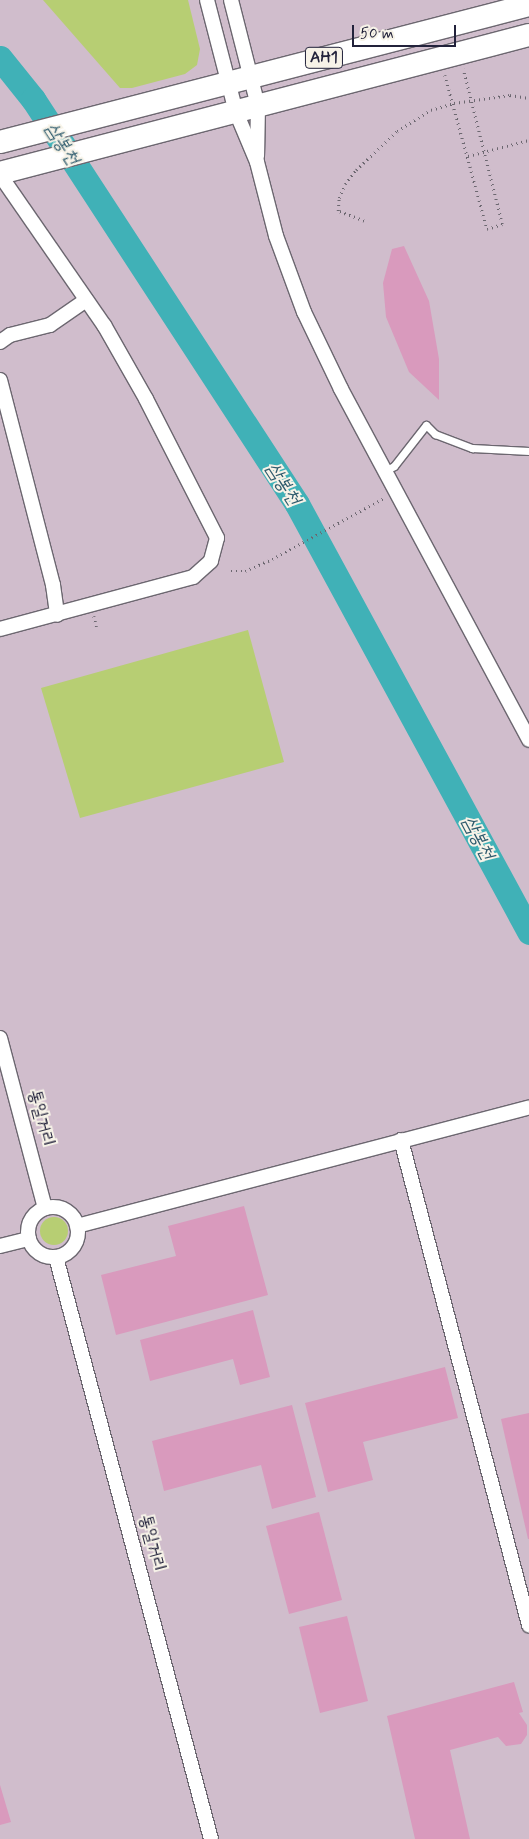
<!DOCTYPE html>
<html>
<head>
<meta charset="utf-8">
<style>
	body { margin:0 }
	#map { position:relative; width:529px; height:1839px; overflow:hidden; background:#f4e8d3; font-family:Mynerve,"Poor Story",sans-serif }
	div>[style] { position:absolute }
	.industrial>* { inset:0; background:#d0bdcc }
	.green>* { inset:0; background:#b7ce73 }
	.round { border-radius:50% }
	.river>* { height:25px; margin:-12.5px; padding:0 12.5px; transform-origin:12.5px; border-radius:12.5px; background:#40b1b7 }
	.building>* { inset:0; background:#d99abd }
	.path>* { height:2.5px; margin-top:-1.25px; transform-origin:0; background:repeating-linear-gradient(90deg,#6c6770 0 1px,transparent 0 5px) }
	.roads { filter:drop-shadow(1px 0 #6c6770) drop-shadow(-1px 0 #6c6770) drop-shadow(0 1px #6c6770) drop-shadow(0 -1px #6c6770) }
	.service>* { height:7px; margin:-3.5px; padding:0 3.5px; transform-origin:3.5px; border-radius:3.5px; background:#fff }
	.minor>* { height:14px; margin:-7px; padding:0 7px; transform-origin:7px; border-radius:7px; background:#fff }
	.minor>.ring { margin:-7px; padding:0; box-sizing:content-box; background:none; border:14px solid #fff; border-radius:50% }
	.primary>* { height:22px; margin:-11px; padding:0 11px; transform-origin:11px; border-radius:11px; background:#fff }
	span { translate:-50% -50%; white-space:nowrap; text-align:center; line-height:1.15; -webkit-text-stroke:4px #f7f3e8; paint-order:stroke }
	.shield-label span { padding:1px 4px; background:#f7f3e8; border:1px solid; border-radius:4px; -webkit-text-stroke-width:0 }
	.shield-label { font-size:16px; color:#22223b; font-weight:700 }
	.street-label { font-size:18px; color:#22223b }
	.water-label { font-size:19px; color:#2e5b6d; font-style:italic }
	.scale { position:absolute; left:352px; top:25px; width:104px; height:22px; box-sizing:border-box; border:2px solid #22223b; border-top:0; padding-left:6px; font-size:15px; line-height:18px; white-space:nowrap; color:#22223b; -webkit-text-stroke:4px #f7f3e8; paint-order:stroke }
</style>
</head>
<body>
<div id="map">
	<div class="industrial">
		<div style="clip-path:polygon(0 0,529px 0,529px 1839px,0 1839px)"></div>
	</div>
	<div class="green">
		<div style="clip-path:polygon(43px 0,188px 0,200px 49px,197px 65px,185px 74px,132px 88px,120px 88px)"></div>
		<div style="clip-path:polygon(248px 630px,284px 762px,80px 818px,41px 688px)"></div>
		<div class="round" style="left:40px;top:1217px;width:28px;height:28px"></div>
	</div>
	<div class="river">
		<div style="left:0;top:58px;width:53px;rotate:51.2deg"></div>
		<div style="left:33px;top:99px;width:483px;rotate:56.9deg"></div>
		<div style="left:297px;top:504px;width:487px;rotate:61.5deg"></div>
	</div>
	<div class="building">
		<div style="clip-path:polygon(404px 246px,429px 301px,439px 359px,439px 400px,409px 372px,386px 317px,383px 283px,392px 249px)"></div>
		<div style="clip-path:polygon(244px 1206px,268px 1295px,116px 1335px,101px 1275px,176px 1256px,168px 1226px)"></div>
		<div style="clip-path:polygon(253px 1310px,270px 1377px,240px 1385px,233px 1359px,150px 1381px,140px 1340px)"></div>
		<div style="clip-path:polygon(445px 1367px,458px 1418px,363px 1442px,373px 1480px,328px 1492px,305px 1403px)"></div>
		<div style="clip-path:polygon(292px 1405px,316px 1497px,272px 1509px,261px 1465px,164px 1491px,152px 1441px)"></div>
		<div style="clip-path:polygon(529px 1413px,529px 1539px,528px 1539px,501px 1419px)"></div>
		<div style="clip-path:polygon(319px 1512px,342px 1600px,289px 1614px,266px 1526px)"></div>
		<div style="clip-path:polygon(347px 1616px,368px 1701px,320px 1713px,299px 1627px)"></div>
		<div style="clip-path:polygon(514px 1682px,523px 1712px,519px 1713px,527px 1725px,527px 1735px,521px 1744px,506px 1746px,498px 1737px,450px 1750px,470px 1839px,415px 1839px,387px 1716px)"></div>
		<div style="clip-path:polygon(0 1785px,11px 1822px,0 1825px)"></div>
	</div>
	<div class="path">
		<div style="left:445px;top:75px;width:160px;rotate:74.7deg"></div>
		<div style="left:487px;top:229px;width:16px;rotate:-18deg"></div>
		<div style="left:502px;top:224px;width:160px;rotate:-104.1deg"></div>
		<div style="left:468px;top:156px;width:63px;rotate:-14.7deg"></div>
		<div style="left:364px;top:221px;width:28px;rotate:-159deg"></div>
		<div style="left:338px;top:211px;width:13px;rotate:-86deg"></div>
		<div style="left:339px;top:198px;width:15px;rotate:-67deg"></div>
		<div style="left:345px;top:184px;width:18px;rotate:-52deg"></div>
		<div style="left:356px;top:170px;width:57px;rotate:-43.6deg"></div>
		<div style="left:397px;top:131px;width:40px;rotate:-32deg"></div>
		<div style="left:431px;top:110px;width:24px;rotate:-17deg"></div>
		<div style="left:454px;top:103px;width:57px;rotate:-8.1deg"></div>
		<div style="left:510px;top:95px;width:19px;rotate:9deg"></div>
		<div style="left:231px;top:571px;width:14px"></div>
		<div style="left:245px;top:571px;width:30px;rotate:-24deg"></div>
		<div style="left:272px;top:559px;width:128px;rotate:-28.6deg"></div>
		<div style="left:94px;top:616px;width:11px;rotate:75deg"></div>
	</div>
	<div class="roads">
		<div class="service">
			<div style="left:385px;top:471px;width:10px;rotate:-29deg"></div>
			<div style="left:394px;top:466px;width:52px;rotate:-52deg"></div>
			<div style="left:426px;top:425px;width:13px;rotate:45deg"></div>
			<div style="left:435px;top:434px;width:40px;rotate:21deg"></div>
			<div style="left:472px;top:448px;width:57px;rotate:3deg"></div>
		</div>
		<div class="minor">
			<div style="left:207px;top:0;width:116px;rotate:75.5deg"></div>
			<div style="left:236px;top:112px;width:54px;rotate:67.2deg"></div>
			<div style="left:257px;top:162px;width:76px;rotate:75.6deg"></div>
			<div style="left:276px;top:236px;width:81px;rotate:69.8deg"></div>
			<div style="left:304px;top:312px;width:85px;rotate:64.3deg"></div>
			<div style="left:341px;top:389px;width:398px;rotate:61.8deg"></div>
			<div style="left:231px;top:0;width:109px;rotate:75.7deg"></div>
			<div style="left:258px;top:106px;width:50px;rotate:91.1deg"></div>
			<div style="left:0;top:175px;width:183px;rotate:55.3deg"></div>
			<div style="left:104px;top:325px;width:85px;rotate:60.4deg"></div>
			<div style="left:146px;top:399px;width:156px;rotate:62.9deg"></div>
			<div style="left:217px;top:538px;width:24px;rotate:105deg"></div>
			<div style="left:211px;top:561px;width:24px;rotate:138deg"></div>
			<div style="left:193px;top:577px;width:200px;rotate:164.9deg"></div>
			<div style="left:0;top:342px;width:12px;rotate:-35deg"></div>
			<div style="left:10px;top:335px;width:41px;rotate:-14deg"></div>
			<div style="left:50px;top:325px;width:44px;rotate:-34.8deg"></div>
			<div style="left:0;top:380px;width:212px;rotate:75.5deg"></div>
			<div style="left:53px;top:585px;width:30px;rotate:82deg"></div>
			<div style="left:0;top:1038px;width:176px;rotate:75.2deg"></div>
			<div style="left:401px;top:1140px;width:502px;rotate:75.22deg"></div>
			<div class="ring" style="left:28px;top:1207px;width:36px;height:36px"></div>
			<div style="left:77px;top:1226px;width:467px;rotate:-14.7deg"></div>
			<div style="left:0;top:1246px;width:30px;rotate:-14deg"></div>
			<div style="left:56px;top:1257px;width:602px;rotate:75.09deg"></div>
		</div>
		<div class="primary">
			<div style="left:0;top:142px;width:546px;rotate:-14.52deg"></div>
			<div style="left:0;top:173px;width:547px;rotate:-14.62deg"></div>
		</div>
	</div>
	<div class="shield-label">
		<span style="left:324px;top:58px">AH1</span>
	</div>
	<div class="street-label">
		<span style="left:41px;top:1118px;rotate:75deg">통일거리</span>
		<span style="left:152px;top:1543px;rotate:75deg">통일거리</span>
	</div>
	<div class="water-label">
		<span style="left:62px;top:144px;rotate:57deg">삼봉천</span>
		<span style="left:283px;top:484px;rotate:57deg">삼봉천</span>
		<span style="left:478px;top:838px;rotate:62deg">삼봉천</span>
	</div>
	<div class="scale">50 m</div>
</div>
</body>
</html>
